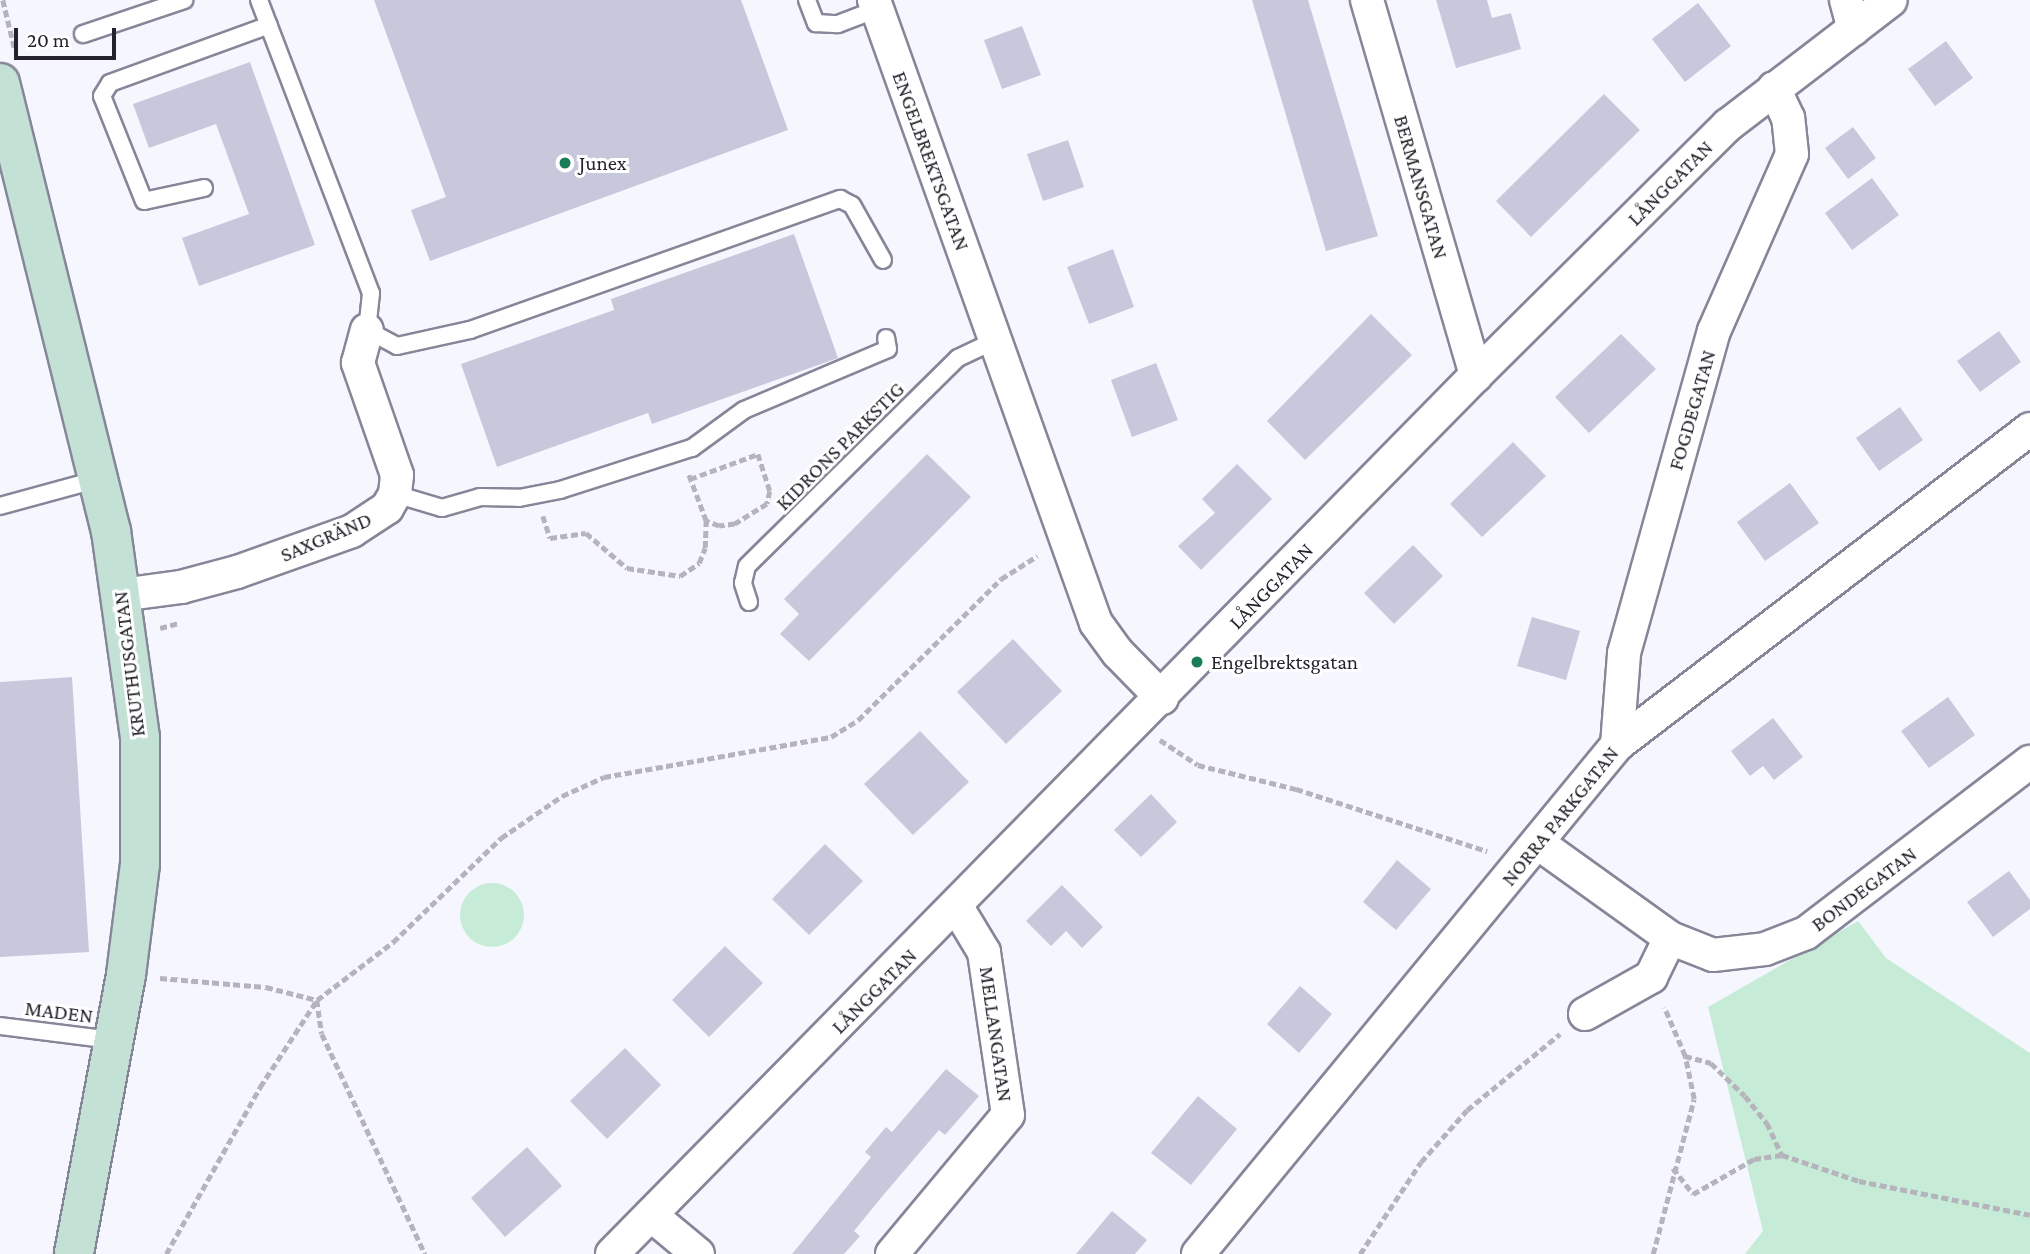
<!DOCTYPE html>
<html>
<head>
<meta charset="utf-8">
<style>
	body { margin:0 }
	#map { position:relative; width:2030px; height:1254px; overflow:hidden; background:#f6f6ff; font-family:"Crimson Pro",serif }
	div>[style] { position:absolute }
	.green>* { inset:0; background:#c6ecd8 }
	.round { border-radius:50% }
	.building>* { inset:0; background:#c8c8dc }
	.path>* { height:4.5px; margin-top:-2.25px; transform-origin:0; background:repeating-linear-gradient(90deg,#b5b4bd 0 7px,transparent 0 10.5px) }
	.roads { filter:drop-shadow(2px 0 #878699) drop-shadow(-2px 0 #878699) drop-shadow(0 2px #878699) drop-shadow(0 -2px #878699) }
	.service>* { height:16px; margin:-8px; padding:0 8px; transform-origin:8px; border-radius:8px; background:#fff }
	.minor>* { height:32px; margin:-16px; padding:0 16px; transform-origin:16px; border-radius:16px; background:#fff }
	.secondary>* { height:38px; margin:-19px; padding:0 19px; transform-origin:19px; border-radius:19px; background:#c3e2d5 }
	.dots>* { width:19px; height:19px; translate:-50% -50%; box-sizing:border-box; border:4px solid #fff; border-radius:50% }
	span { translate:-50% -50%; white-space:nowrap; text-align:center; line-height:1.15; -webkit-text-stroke:6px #fff; paint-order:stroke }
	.street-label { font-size:21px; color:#24232b }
	.poi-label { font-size:21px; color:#24232b }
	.left { translate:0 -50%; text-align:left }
	.scale { position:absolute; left:14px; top:28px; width:102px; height:32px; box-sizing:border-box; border:4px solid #24232b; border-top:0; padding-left:9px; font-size:21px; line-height:24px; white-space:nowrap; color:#24232b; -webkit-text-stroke:5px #fff; paint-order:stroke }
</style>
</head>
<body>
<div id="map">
	<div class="green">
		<div class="round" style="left:460px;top:883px;width:64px;height:64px"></div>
		<div style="clip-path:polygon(1858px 921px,1886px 958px,2030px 1053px,2030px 1254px,1745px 1254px,1763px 1231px,1708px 1007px)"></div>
	</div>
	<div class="building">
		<div style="clip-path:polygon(374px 0,741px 0,788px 130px,430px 261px,411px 210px,446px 197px)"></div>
		<div style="clip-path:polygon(1252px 0,1308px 0,1378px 236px,1326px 251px)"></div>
		<div style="clip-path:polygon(1436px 0,1487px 0,1492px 18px,1511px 13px,1521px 49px,1456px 68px)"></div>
		<div style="clip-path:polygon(1698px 3px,1731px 46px,1685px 82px,1652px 39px)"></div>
		<div style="clip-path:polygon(1022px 26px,1041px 75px,1002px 89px,984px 40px)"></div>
		<div style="clip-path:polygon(1946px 41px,1973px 78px,1935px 106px,1908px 69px)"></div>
		<div style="clip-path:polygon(250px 62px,315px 245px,199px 286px,182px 238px,249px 214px,216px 124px,149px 148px,133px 104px)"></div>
		<div style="clip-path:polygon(1604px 94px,1640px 130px,1531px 237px,1496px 201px)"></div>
		<div style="clip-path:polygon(1853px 127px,1876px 158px,1848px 179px,1825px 148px)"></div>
		<div style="clip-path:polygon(1068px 140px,1084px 187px,1043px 201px,1027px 154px)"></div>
		<div style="clip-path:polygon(1872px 178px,1899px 215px,1852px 250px,1825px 213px)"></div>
		<div style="clip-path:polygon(794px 234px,838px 358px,652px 424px,648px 413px,497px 467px,461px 364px,614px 310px,611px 299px)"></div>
		<div style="clip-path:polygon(1113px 249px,1134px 307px,1089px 324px,1067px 267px)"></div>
		<div style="clip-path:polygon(1371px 314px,1412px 355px,1305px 460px,1267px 421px)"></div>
		<div style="clip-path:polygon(1999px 331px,2021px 362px,1980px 392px,1957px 361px)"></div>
		<div style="clip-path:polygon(1621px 334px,1656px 369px,1589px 433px,1555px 397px)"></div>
		<div style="clip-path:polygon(1156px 363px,1178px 420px,1132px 437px,1111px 380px)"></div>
		<div style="clip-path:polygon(1900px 407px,1923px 440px,1879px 471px,1856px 438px)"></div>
		<div style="clip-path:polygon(1513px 442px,1546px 476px,1482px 537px,1450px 504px)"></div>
		<div style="clip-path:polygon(927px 454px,971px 497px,809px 661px,780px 634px,799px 614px,784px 599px)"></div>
		<div style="clip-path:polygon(1237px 464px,1272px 499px,1201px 570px,1178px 546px,1215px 513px,1202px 499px)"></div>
		<div style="clip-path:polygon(1790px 483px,1819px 523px,1765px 561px,1737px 522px)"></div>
		<div style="clip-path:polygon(1413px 545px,1443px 576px,1394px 624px,1364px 593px)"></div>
		<div style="clip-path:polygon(1532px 617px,1580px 631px,1566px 680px,1517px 666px)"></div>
		<div style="clip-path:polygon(1013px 639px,1062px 691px,1006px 744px,957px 692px)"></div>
		<div style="clip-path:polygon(72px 677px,89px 952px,0 957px,0 682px)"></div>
		<div style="clip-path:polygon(1948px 697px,1975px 735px,1929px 768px,1901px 731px)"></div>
		<div style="clip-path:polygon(1773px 718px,1803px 757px,1774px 780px,1763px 766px,1750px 776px,1731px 751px)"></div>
		<div style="clip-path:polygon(920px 731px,969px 782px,913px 835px,864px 784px)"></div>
		<div style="clip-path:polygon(1151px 794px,1177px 822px,1141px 857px,1114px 830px)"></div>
		<div style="clip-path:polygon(825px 844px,863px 881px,809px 935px,772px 899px)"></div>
		<div style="clip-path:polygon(1397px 860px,1431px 889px,1396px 930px,1363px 902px)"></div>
		<div style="clip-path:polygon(2009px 871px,2030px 900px,2030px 909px,1993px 937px,1967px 902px)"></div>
		<div style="clip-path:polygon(1062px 885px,1103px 927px,1082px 948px,1066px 931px,1051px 946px,1026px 921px)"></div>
		<div style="clip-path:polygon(725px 946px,763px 983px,709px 1037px,672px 1000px)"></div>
		<div style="clip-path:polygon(1300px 986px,1332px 1014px,1299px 1053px,1267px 1024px)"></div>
		<div style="clip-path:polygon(625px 1048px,661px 1085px,607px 1139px,570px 1101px)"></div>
		<div style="clip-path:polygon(946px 1069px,979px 1096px,945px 1135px,939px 1130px,885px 1193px,854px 1231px,860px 1236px,844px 1254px,792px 1254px,871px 1157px,865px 1152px,886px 1127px,892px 1132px)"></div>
		<div style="clip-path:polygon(1198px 1096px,1237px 1129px,1191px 1185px,1151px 1153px)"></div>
		<div style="clip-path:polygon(527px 1147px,562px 1186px,505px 1237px,471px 1198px)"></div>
		<div style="clip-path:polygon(1112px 1211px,1147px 1240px,1135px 1254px,1076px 1254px)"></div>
	</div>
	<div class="path">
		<div style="left:3px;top:0;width:51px;rotate:76.5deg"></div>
		<div style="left:690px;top:479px;width:72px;rotate:-20.2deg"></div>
		<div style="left:758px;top:454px;width:39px;rotate:72deg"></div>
		<div style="left:770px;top:491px;width:13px;rotate:103deg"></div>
		<div style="left:767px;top:504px;width:38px;rotate:148deg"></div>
		<div style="left:735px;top:524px;width:16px;rotate:173deg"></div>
		<div style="left:719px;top:526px;width:14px;rotate:-159deg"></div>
		<div style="left:543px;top:516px;width:23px;rotate:72deg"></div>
		<div style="left:550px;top:538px;width:36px;rotate:-8deg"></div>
		<div style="left:586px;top:533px;width:54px;rotate:40.5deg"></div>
		<div style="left:627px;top:568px;width:54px;rotate:8.6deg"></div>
		<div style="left:680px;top:576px;width:23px;rotate:-34deg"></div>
		<div style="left:699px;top:563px;width:16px;rotate:-68deg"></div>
		<div style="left:705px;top:548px;width:27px;rotate:-88deg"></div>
		<div style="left:706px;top:521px;width:51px;rotate:-110.6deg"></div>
		<div style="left:160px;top:628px;width:20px;rotate:-15deg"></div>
		<div style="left:1160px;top:740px;width:45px;rotate:33.3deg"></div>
		<div style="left:1198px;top:765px;width:101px;rotate:13.8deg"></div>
		<div style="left:1296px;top:789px;width:201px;rotate:18deg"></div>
		<div style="left:160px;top:978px;width:106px;rotate:4.9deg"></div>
		<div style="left:266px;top:987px;width:53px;rotate:14.3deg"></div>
		<div style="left:317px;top:1000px;width:34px;rotate:82deg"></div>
		<div style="left:322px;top:1034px;width:243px;rotate:64.9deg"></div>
		<div style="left:1685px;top:1056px;width:27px;rotate:15deg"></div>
		<div style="left:1711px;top:1063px;width:47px;rotate:44.1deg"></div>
		<div style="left:1745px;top:1096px;width:35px;rotate:51deg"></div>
		<div style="left:1767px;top:1123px;width:35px;rotate:65deg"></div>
		<div style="left:1673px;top:1168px;width:33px;rotate:52deg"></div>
		<div style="left:1693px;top:1194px;width:70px;rotate:-29.8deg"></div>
		<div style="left:1754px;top:1159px;width:28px;rotate:-8deg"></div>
		<div style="left:1782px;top:1155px;width:81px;rotate:18.7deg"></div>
		<div style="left:1859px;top:1181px;width:174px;rotate:11.2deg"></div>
		<div style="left:166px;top:1254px;width:192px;rotate:-60.6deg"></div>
		<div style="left:260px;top:1087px;width:104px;rotate:-56.8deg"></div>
		<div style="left:317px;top:1000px;width:96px;rotate:-37.3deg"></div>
		<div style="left:393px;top:942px;width:150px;rotate:-43.9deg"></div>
		<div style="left:501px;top:838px;width:74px;rotate:-34.5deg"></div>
		<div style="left:562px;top:796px;width:46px;rotate:-24.3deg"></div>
		<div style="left:604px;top:777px;width:230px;rotate:-10deg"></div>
		<div style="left:831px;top:737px;width:32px;rotate:-32deg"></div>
		<div style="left:858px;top:720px;width:201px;rotate:-44.6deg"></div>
		<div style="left:1001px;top:579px;width:43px;rotate:-32.6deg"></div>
		<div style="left:1360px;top:1254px;width:110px;rotate:-56.5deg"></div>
		<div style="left:1421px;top:1162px;width:69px;rotate:-48.5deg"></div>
		<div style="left:1467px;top:1110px;width:120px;rotate:-39.3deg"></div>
		<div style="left:1653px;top:1254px;width:160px;rotate:-75.2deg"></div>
		<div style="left:1694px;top:1099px;width:44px;rotate:-101.8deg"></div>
		<div style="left:1685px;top:1056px;width:53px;rotate:-113.2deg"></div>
	</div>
	<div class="roads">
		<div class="service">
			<div style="left:259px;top:0;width:314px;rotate:69.1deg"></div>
			<div style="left:371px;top:293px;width:37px;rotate:96deg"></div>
			<div style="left:367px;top:330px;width:34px;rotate:28deg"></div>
			<div style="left:397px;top:346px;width:75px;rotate:-12.4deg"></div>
			<div style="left:470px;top:330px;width:393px;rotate:-19.5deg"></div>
			<div style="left:840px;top:199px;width:13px;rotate:27deg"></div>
			<div style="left:852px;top:205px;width:63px;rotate:60.6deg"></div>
			<div style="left:807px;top:0;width:25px;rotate:69deg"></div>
			<div style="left:816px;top:23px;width:22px;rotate:3deg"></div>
			<div style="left:838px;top:24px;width:42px;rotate:-21deg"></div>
			<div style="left:83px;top:34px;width:107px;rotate:-18.6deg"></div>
			<div style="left:204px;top:188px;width:61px;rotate:167.8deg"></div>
			<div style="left:144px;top:201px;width:113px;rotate:-111.8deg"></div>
			<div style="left:102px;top:96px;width:15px;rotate:-58deg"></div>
			<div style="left:110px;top:83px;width:169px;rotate:-20deg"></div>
			<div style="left:395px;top:494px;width:49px;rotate:16.6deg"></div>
			<div style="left:442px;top:508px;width:40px;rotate:-16deg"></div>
			<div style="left:480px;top:497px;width:39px;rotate:1deg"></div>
			<div style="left:519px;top:498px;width:42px;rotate:-11deg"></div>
			<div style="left:560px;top:490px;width:139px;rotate:-17.7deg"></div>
			<div style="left:692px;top:448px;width:64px;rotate:-36.2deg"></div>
			<div style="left:744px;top:410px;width:156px;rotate:-23deg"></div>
			<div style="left:888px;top:349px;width:11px;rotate:-100deg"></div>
			<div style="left:0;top:506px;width:103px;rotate:-15.3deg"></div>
			<div style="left:749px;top:602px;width:20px;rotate:-108deg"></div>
			<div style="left:743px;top:583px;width:17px;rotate:-77deg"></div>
			<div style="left:747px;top:566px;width:296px;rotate:-44.6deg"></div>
			<div style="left:958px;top:358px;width:42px;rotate:-25.3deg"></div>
			<div style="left:0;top:1026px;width:113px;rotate:7.1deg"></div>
		</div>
		<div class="minor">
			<div style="left:874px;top:0;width:661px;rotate:70.39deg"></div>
			<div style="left:1096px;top:623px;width:37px;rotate:54deg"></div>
			<div style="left:1118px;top:653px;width:63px;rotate:45.6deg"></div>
			<div style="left:1367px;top:0;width:391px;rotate:73.8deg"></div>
			<div style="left:1846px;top:0;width:30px;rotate:75deg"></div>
			<div style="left:121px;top:595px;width:61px;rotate:-7.6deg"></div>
			<div style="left:181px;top:587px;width:58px;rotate:-15deg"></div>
			<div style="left:237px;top:572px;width:122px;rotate:-19.6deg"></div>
			<div style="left:352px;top:531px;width:42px;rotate:-33.3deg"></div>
			<div style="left:387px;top:508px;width:16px;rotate:-60deg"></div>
			<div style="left:395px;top:494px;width:19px;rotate:-84deg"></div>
			<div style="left:397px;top:475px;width:119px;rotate:-109.2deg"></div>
			<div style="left:358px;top:363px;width:34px;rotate:-75deg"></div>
			<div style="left:1617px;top:745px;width:92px;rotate:-85.6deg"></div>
			<div style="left:1624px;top:653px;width:334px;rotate:-74.4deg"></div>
			<div style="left:1714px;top:331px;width:193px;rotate:-66.2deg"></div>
			<div style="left:1792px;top:154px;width:36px;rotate:-96deg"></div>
			<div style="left:1788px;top:118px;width:33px;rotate:-115deg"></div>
			<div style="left:1538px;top:843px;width:163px;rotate:35.7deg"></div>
			<div style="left:1670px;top:938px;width:46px;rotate:21.6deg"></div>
			<div style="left:1713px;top:955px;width:52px;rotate:-6.6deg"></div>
			<div style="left:1765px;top:949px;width:44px;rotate:-21.3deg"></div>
			<div style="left:1806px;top:933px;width:282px;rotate:-37.4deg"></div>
			<div style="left:1585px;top:1014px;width:76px;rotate:-29.3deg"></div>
			<div style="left:1651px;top:977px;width:43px;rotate:-64deg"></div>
			<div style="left:651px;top:1215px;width:61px;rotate:39.7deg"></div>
			<div style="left:612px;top:1254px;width:1233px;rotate:-45.49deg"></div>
			<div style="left:1476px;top:375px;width:355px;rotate:-44.8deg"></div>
			<div style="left:1728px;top:125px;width:205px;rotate:-37.5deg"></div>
			<div style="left:892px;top:1254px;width:181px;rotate:-50.2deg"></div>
			<div style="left:1008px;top:1115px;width:165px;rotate:-98.4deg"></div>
			<div style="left:984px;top:952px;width:52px;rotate:-121deg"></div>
			<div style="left:1198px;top:1254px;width:659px;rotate:-50.54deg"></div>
			<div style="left:1617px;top:745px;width:520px;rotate:-37.42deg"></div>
		</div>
		<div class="secondary">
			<div style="left:0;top:83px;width:462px;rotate:76.1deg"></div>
			<div style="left:111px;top:531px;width:209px;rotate:82deg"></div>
			<div style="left:140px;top:738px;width:126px;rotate:90deg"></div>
			<div style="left:140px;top:864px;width:112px;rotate:97.2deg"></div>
			<div style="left:126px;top:975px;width:284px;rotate:100.6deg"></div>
		</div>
	</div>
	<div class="dots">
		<div style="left:565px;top:163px;background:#187e57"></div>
		<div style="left:1197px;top:662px;background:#187e57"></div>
	</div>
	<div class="street-label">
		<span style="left:931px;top:161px;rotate:70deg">ENGELBREKTSGATAN</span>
		<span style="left:1670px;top:183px;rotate:-45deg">LÅNGGATAN</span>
		<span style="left:1421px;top:187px;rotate:74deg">BERMANSGATAN</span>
		<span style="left:1692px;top:410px;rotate:-74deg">FOGDEGATAN</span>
		<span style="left:840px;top:446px;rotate:-45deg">KIDRONS PARKSTIG</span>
		<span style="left:326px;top:537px;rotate:-23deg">SAXGRÄND</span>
		<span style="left:1271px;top:586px;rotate:-46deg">LÅNGGATAN</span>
		<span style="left:129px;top:664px;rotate:-97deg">KRUTHUSGATAN</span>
		<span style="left:1560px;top:816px;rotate:-51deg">NORRA PARKGATAN</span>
		<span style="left:1864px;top:889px;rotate:-37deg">BONDEGATAN</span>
		<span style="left:874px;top:991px;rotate:-45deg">LÅNGGATAN</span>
		<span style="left:59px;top:1012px;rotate:7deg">MADEN</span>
		<span style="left:996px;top:1034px;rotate:82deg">MELLANGATAN</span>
	</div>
	<div class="poi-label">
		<span class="left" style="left:579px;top:163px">Junex</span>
		<span class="left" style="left:1211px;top:662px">Engelbrektsgatan</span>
	</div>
	<div class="scale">20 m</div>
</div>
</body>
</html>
